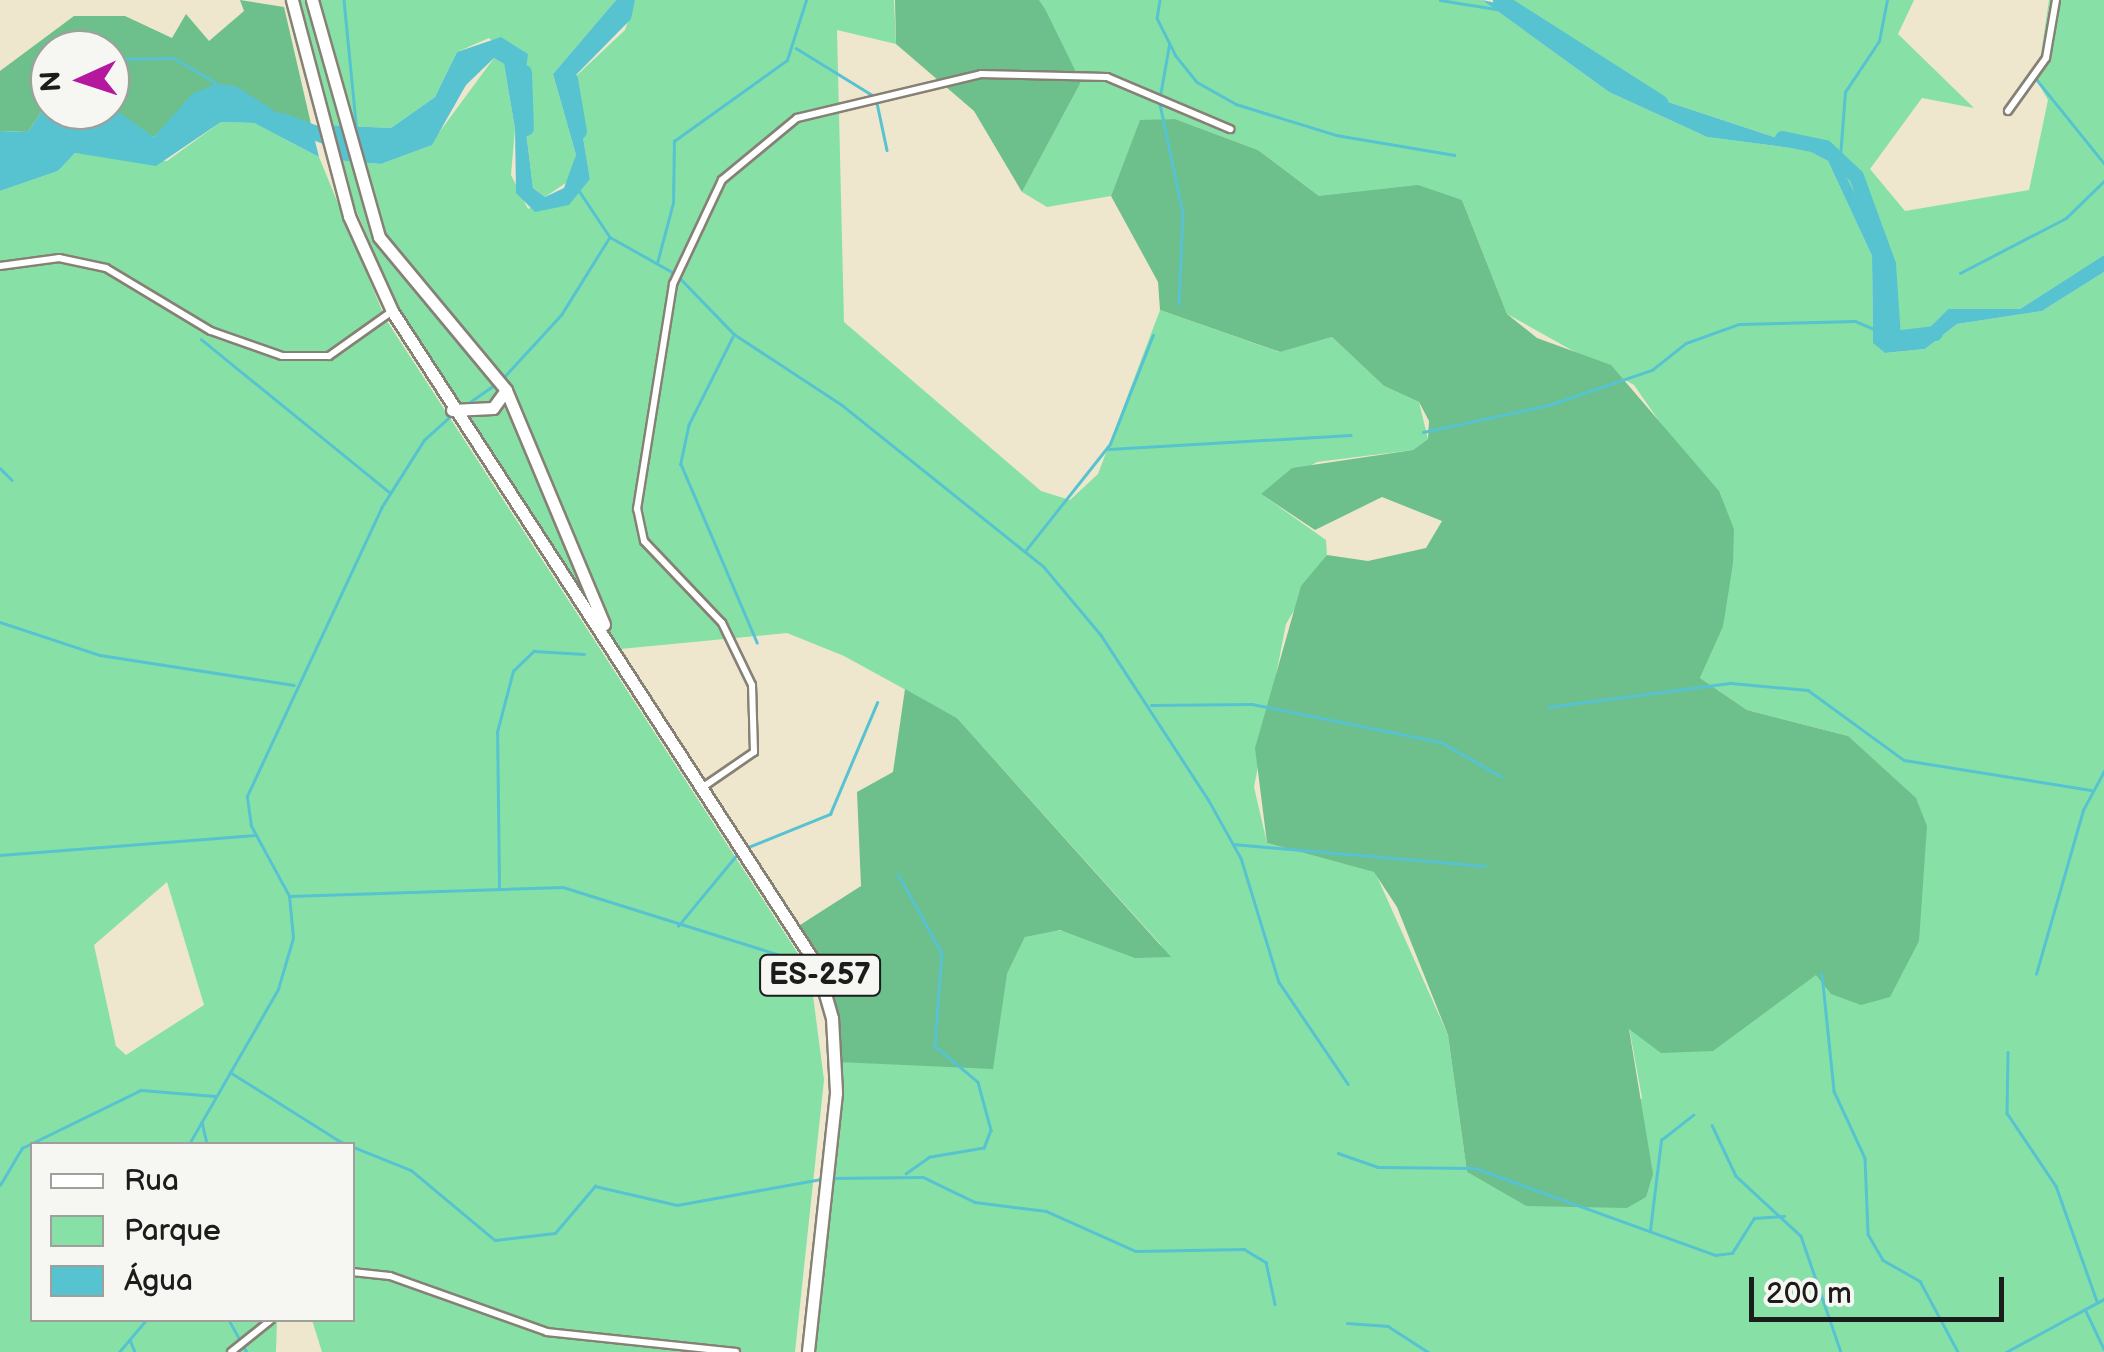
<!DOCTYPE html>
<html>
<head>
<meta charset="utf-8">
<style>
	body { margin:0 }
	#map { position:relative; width:2104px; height:1352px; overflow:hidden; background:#efe6ce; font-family:"Balsamiq Sans",sans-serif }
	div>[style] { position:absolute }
	.green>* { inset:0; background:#87e1a7 }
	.forest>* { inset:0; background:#6dbf8c }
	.water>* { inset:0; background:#57c3d1 }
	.stream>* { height:2.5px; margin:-1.25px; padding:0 1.25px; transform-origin:1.25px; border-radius:1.25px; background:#57c3d1 }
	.river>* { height:15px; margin:-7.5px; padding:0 7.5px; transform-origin:7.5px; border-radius:7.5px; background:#57c3d1 }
	.roads { filter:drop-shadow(2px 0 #868175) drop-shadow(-2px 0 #868175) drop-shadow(0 2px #868175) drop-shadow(0 -2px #868175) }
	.street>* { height:6px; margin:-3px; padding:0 3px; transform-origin:3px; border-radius:3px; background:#fff }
	.primary>* { height:11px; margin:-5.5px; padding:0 5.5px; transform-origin:5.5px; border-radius:5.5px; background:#fff }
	span { translate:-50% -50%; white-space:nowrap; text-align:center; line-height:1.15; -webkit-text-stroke:10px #f6f6f2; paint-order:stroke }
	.shield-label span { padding:2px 8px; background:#f6f6f2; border:2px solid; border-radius:8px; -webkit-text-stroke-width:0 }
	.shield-label { font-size:30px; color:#1c1c1c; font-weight:700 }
	.legend { position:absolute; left:30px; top:1142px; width:325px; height:180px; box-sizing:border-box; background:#f6f6f2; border:2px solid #9f9f9c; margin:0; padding:12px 18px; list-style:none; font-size:30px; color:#1c1c1c }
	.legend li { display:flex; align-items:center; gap:20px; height:50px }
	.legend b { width:50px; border:2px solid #9f9f9c }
	.north { position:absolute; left:30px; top:30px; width:100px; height:100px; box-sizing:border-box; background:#f6f6f2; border:2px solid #9f9f9c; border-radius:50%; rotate:267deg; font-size:28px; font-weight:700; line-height:40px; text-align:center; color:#1c1c1c }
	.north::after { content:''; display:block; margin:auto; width:35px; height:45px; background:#b5179e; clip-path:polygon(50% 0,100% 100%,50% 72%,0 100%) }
	.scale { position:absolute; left:1749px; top:1277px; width:255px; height:45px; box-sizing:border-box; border:5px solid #1c1c1c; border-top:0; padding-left:12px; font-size:30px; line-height:35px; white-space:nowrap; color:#1c1c1c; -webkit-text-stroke:8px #f6f6f2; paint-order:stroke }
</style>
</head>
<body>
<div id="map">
	<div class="green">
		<div style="clip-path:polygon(297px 0,616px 0,553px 74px,576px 155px,573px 178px,545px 197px,533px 188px,522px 99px,529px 74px,489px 38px,457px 52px,435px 97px,391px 128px,326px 125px)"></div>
		<div style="clip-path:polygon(635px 0,894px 0,896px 44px,837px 30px,844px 322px,1041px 491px,1070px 500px,1098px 474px,1160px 310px,1279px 352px,1332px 337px,1384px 386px,1419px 402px,1428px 439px,1413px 450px,1317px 462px,1261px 494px,1326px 540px,1327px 555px,1286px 624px,1254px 787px,1267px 843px,1375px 872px,1448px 1035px,1467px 1172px,1526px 1206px,1642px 1098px,1629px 1027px,1848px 736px,1747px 710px,1700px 678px,1723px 627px,1734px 529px,1634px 385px,1507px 314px,1462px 200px,1319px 196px,1258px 150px,1175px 119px,1140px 121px,1111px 196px,1047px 207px,1022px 192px,1081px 82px,1039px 0,1482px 0,1609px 92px,1707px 137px,1807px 150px,1828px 161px,1872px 256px,1873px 342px,1885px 353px,1925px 349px,1957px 324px,2042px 311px,2104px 272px,2104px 1352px,809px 1352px,838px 1062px,1007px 974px,1025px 937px,1042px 928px,1161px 945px,957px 718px,844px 656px,787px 633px,620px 649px,399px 311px,335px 160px,381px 164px,429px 146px,494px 58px,504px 64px,515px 129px,511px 175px,528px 209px,590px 179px,573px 79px,625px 30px)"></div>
		<div style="clip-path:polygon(1500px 0,1914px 0,1898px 34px,1974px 108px,1922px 98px,1870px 169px,1905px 211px,2029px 190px,2048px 100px,2037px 81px,2049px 0,2104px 0,2104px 255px,2020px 309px,1948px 309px,1915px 342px,1897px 343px,1886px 336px,1888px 259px,1837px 158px,1644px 94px)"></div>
		<div style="clip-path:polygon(evenodd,221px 122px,254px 123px,319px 157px,385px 318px,810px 972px,824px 1080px,795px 1352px,322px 1352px,312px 1320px,352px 1320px,352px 1144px,32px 1144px,32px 1320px,277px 1320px,276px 1352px,0 1352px,0 191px,58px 171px,75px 153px,167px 161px,221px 122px,167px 882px,204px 1005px,126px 1055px,116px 1046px,94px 945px,167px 882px)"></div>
	</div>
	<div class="forest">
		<div style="clip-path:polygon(240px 0,284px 7px,314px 137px,267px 107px,176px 115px,154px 137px,139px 132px,110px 106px,110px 50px,50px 50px,50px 99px,28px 132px,0 131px,0 71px,74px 16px,125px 16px,172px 38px,186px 14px,209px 41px,244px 11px)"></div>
		<div style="clip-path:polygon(895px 0,1039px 0,1045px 9px,1081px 82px,1022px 192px,974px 111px,896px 44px)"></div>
		<div style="clip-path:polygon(1175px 119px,1258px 150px,1319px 196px,1418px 185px,1462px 200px,1507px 314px,1537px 338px,1611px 365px,1719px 491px,1734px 529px,1733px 563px,1723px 627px,1700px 678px,1747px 710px,1848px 736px,1916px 798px,1927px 826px,1919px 941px,1890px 997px,1861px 1005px,1831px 994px,1816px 975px,1713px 1051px,1661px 1053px,1629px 1029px,1653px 1174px,1646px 1197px,1627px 1208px,1526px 1206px,1467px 1172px,1448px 1035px,1397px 907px,1374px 872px,1267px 843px,1255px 748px,1301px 586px,1327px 555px,1368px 561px,1426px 548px,1442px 521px,1382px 497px,1315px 530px,1261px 494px,1292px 468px,1413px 450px,1428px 439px,1429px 421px,1419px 402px,1384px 386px,1332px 337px,1280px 352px,1160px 310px,1158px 282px,1111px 196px,1140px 120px)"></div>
		<div style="clip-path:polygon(905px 689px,957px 718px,1171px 957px,1135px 958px,1060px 930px,1025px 937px,1007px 974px,993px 1069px,838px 1062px,823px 967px,800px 925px,861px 886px,857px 792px,893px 772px)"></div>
	</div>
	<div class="water">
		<div style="clip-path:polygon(616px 0,635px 0,631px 19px,573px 78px,590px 179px,569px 205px,535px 212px,516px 193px,515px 129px,504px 64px,494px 58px,466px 85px,432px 145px,381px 164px,335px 160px,326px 125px,391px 128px,435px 97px,457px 52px,501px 37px,528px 54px,522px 99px,533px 188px,545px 197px,564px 188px,576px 155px,553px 74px)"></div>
		<div style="clip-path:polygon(1482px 0,1510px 6px,1554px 43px,1644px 94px,1837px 158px,1888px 259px,1886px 336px,1897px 343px,1915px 342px,1948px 309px,2020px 309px,2104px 255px,2104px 272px,2042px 311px,1957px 324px,1925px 349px,1885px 353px,1873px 343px,1872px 256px,1828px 161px,1807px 150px,1707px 137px,1609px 92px)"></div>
		<div style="clip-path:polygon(216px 84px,236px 86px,314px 137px,319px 157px,254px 123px,221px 122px,156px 166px,75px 153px,58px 171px,0 191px,0 131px,28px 132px,50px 99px,50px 110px,110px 106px,154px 137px,192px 94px)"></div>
	</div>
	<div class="stream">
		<div style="left:344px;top:0;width:134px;rotate:84.4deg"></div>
		<div style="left:1160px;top:0;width:18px;rotate:99deg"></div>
		<div style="left:1157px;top:18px;width:42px;rotate:63.4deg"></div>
		<div style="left:1176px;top:56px;width:33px;rotate:51deg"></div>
		<div style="left:1197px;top:82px;width:45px;rotate:29.4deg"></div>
		<div style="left:1236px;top:104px;width:105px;rotate:17.2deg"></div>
		<div style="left:1336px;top:135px;width:120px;rotate:9.6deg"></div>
		<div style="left:1440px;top:0;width:58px;rotate:9deg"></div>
		<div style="left:796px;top:48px;width:92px;rotate:31.6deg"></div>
		<div style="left:110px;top:59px;width:64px;rotate:-0.9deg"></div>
		<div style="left:174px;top:58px;width:49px;rotate:30.8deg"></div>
		<div style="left:2037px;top:80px;width:107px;rotate:51.1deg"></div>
		<div style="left:1160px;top:96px;width:52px;rotate:-80deg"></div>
		<div style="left:877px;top:103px;width:48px;rotate:78deg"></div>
		<div style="left:1160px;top:104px;width:111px;rotate:78.1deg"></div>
		<div style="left:1183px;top:213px;width:91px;rotate:92.5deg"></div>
		<div style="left:1840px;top:157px;width:65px;rotate:-85.6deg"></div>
		<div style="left:1845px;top:92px;width:61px;rotate:-56.3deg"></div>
		<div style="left:1879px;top:41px;width:42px;rotate:-79deg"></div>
		<div style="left:580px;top:192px;width:54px;rotate:56.3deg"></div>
		<div style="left:610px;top:237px;width:73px;rotate:29.4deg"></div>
		<div style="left:657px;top:263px;width:62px;rotate:-75.1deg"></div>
		<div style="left:673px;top:203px;width:62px;rotate:-89.1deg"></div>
		<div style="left:674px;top:141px;width:139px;rotate:-35.6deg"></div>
		<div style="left:787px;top:60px;width:63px;rotate:-72.4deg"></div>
		<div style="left:1960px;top:273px;width:119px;rotate:-27.4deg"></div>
		<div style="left:2066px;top:218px;width:53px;rotate:-44.2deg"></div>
		<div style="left:680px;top:278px;width:78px;rotate:46deg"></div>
		<div style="left:734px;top:334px;width:129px;rotate:33.3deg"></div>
		<div style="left:842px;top:405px;width:259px;rotate:38.7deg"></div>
		<div style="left:1044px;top:567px;width:89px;rotate:50deg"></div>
		<div style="left:1101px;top:635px;width:196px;rotate:56.9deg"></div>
		<div style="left:1208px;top:799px;width:68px;rotate:60.8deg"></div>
		<div style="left:1241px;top:858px;width:130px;rotate:73deg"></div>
		<div style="left:1279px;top:982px;width:123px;rotate:55.9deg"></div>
		<div style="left:733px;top:337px;width:98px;rotate:116.6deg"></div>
		<div style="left:689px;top:425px;width:40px;rotate:102deg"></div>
		<div style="left:681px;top:464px;width:194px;rotate:66.9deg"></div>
		<div style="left:201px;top:339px;width:242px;rotate:39.1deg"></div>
		<div style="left:503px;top:378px;width:86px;rotate:-47.4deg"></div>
		<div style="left:561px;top:315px;width:91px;rotate:-58.1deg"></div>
		<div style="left:467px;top:404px;width:37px;rotate:-35deg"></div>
		<div style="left:1423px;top:432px;width:129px;rotate:-12.1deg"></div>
		<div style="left:1549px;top:405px;width:109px;rotate:-18.8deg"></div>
		<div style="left:1652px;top:370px;width:43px;rotate:-38.5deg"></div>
		<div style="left:1686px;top:343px;width:56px;rotate:-19.7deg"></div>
		<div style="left:1739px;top:324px;width:116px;rotate:-1.5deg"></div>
		<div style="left:1855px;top:321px;width:23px;rotate:23deg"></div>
		<div style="left:1109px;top:449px;width:242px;rotate:-3.3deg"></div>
		<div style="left:0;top:468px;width:17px;rotate:45deg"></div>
		<div style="left:1026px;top:550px;width:135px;rotate:-51.6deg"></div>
		<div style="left:1110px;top:444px;width:117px;rotate:-68.5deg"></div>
		<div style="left:0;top:622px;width:105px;rotate:18.3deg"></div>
		<div style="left:100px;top:655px;width:196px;rotate:8.8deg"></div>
		<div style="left:1151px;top:705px;width:101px;rotate:-0.6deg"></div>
		<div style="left:1252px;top:704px;width:193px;rotate:11.4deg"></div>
		<div style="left:1441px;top:742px;width:70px;rotate:29.8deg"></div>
		<div style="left:1548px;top:707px;width:185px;rotate:-7.5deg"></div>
		<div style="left:1731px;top:683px;width:77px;rotate:5.2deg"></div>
		<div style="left:1808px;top:690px;width:119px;rotate:36.1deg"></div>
		<div style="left:1904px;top:760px;width:189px;rotate:9.1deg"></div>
		<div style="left:1233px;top:844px;width:253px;rotate:5deg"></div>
		<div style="left:746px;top:848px;width:91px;rotate:-22deg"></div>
		<div style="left:830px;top:814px;width:121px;rotate:-67.1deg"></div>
		<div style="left:0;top:855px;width:256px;rotate:-4.5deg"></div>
		<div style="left:898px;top:874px;width:90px;rotate:60.9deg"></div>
		<div style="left:942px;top:953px;width:93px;rotate:94.3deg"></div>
		<div style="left:935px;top:1046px;width:56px;rotate:39.9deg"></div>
		<div style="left:978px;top:1082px;width:50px;rotate:74.8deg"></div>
		<div style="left:991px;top:1130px;width:19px;rotate:111deg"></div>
		<div style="left:984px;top:1148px;width:55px;rotate:170.5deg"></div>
		<div style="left:930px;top:1157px;width:29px;rotate:145deg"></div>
		<div style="left:499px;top:887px;width:155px;rotate:-90.7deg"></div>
		<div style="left:497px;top:732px;width:63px;rotate:-75.3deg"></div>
		<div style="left:513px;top:671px;width:29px;rotate:-44deg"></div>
		<div style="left:534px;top:651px;width:50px;rotate:3.4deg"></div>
		<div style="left:290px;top:896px;width:273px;rotate:-1.9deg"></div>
		<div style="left:563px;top:887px;width:241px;rotate:17.4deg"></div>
		<div style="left:678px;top:926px;width:96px;rotate:-50.5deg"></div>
		<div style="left:1822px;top:974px;width:118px;rotate:84.1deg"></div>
		<div style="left:1834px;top:1091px;width:74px;rotate:65.2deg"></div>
		<div style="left:1865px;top:1158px;width:76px;rotate:87.7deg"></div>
		<div style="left:1868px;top:1234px;width:30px;rotate:60deg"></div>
		<div style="left:1883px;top:1260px;width:43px;rotate:29.6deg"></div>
		<div style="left:1920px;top:1281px;width:81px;rotate:61.8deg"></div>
		<div style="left:2036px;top:974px;width:171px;rotate:-74deg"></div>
		<div style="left:2083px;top:810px;width:44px;rotate:-61.7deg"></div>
		<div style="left:2008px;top:1052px;width:61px;rotate:90.9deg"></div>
		<div style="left:2007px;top:1113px;width:88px;rotate:56.1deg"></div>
		<div style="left:2056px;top:1186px;width:122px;rotate:70.4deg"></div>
		<div style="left:230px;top:1072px;width:131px;rotate:32.2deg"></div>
		<div style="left:341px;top:1142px;width:75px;rotate:21.8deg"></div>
		<div style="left:411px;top:1170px;width:109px;rotate:39.8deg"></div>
		<div style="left:495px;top:1240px;width:60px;rotate:-6.7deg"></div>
		<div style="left:555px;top:1233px;width:62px;rotate:-49.6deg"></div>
		<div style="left:595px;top:1186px;width:84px;rotate:13deg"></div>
		<div style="left:677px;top:1205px;width:146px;rotate:-10.2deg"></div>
		<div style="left:202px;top:1122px;width:23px;rotate:77deg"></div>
		<div style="left:1712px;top:1125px;width:56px;rotate:64.8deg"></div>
		<div style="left:1736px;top:1176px;width:88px;rotate:42.7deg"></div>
		<div style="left:1801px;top:1236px;width:123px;rotate:71deg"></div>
		<div style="left:189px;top:1144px;width:179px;rotate:-60.1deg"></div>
		<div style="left:278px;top:989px;width:53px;rotate:-73.6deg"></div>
		<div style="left:293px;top:938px;width:42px;rotate:-95.4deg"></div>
		<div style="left:289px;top:896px;width:80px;rotate:-118.5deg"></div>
		<div style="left:251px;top:826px;width:30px;rotate:-98deg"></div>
		<div style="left:247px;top:796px;width:318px;rotate:-65deg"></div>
		<div style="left:381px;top:508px;width:80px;rotate:-57.7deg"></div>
		<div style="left:424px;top:440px;width:38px;rotate:-42deg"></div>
		<div style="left:1338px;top:1153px;width:42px;rotate:19.3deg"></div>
		<div style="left:1378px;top:1167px;width:97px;rotate:0.6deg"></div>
		<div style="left:1475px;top:1168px;width:255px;rotate:19.9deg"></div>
		<div style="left:1715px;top:1255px;width:17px;rotate:-7deg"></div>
		<div style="left:1732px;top:1253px;width:41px;rotate:-57.8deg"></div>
		<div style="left:1754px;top:1218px;width:30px;rotate:-4deg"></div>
		<div style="left:829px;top:1178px;width:94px;rotate:-0.6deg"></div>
		<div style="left:923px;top:1177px;width:58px;rotate:25.7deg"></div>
		<div style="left:975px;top:1202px;width:72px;rotate:7.2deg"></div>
		<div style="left:1046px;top:1211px;width:98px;rotate:24deg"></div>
		<div style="left:1136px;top:1251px;width:108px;rotate:-1.1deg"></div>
		<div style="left:1244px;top:1249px;width:26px;rotate:31deg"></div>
		<div style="left:1266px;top:1262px;width:43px;rotate:77.9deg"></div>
		<div style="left:0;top:1185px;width:43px;rotate:-59.3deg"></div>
		<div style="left:22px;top:1148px;width:132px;rotate:-26deg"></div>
		<div style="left:141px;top:1090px;width:74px;rotate:4.6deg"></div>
		<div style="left:1650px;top:1230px;width:91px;rotate:-83deg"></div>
		<div style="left:1661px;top:1140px;width:41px;rotate:-38deg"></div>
		<div style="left:2085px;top:1309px;width:44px;rotate:64.6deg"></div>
		<div style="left:229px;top:1320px;width:37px;rotate:61deg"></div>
		<div style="left:1347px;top:1323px;width:41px;rotate:4.2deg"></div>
		<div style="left:1388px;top:1326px;width:48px;rotate:33deg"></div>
		<div style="left:130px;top:1340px;width:13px;rotate:67deg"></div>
		<div style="left:119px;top:1352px;width:42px;rotate:-49.8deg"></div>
		<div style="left:2006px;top:1352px;width:111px;rotate:-28.4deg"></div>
	</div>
	<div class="river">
		<div style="left:1500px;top:0;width:190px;rotate:32.5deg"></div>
		<div style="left:524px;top:72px;width:56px;rotate:88deg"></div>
		<div style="left:570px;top:79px;width:53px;rotate:80.2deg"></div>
		<div style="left:282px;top:120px;width:62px;rotate:20.8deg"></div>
		<div style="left:1782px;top:138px;width:44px;rotate:11.8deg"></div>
		<div style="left:1825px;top:147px;width:42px;rotate:43.1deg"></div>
		<div style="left:1856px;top:176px;width:94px;rotate:70deg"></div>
		<div style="left:1888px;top:264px;width:74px;rotate:86.1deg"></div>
		<div style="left:1893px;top:338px;width:42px;rotate:-6.8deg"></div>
	</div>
	<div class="roads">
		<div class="street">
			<div style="left:2008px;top:111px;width:65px;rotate:-54.4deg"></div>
			<div style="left:2046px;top:58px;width:59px;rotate:-80.2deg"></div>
			<div style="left:0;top:266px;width:60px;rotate:-7.7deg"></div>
			<div style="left:59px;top:258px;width:48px;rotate:12deg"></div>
			<div style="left:106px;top:268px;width:122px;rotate:31deg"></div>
			<div style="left:211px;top:331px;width:75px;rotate:19.4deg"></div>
			<div style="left:282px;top:356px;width:47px"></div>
			<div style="left:329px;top:356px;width:76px;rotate:-35.4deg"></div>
			<div style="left:706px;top:785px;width:58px;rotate:-34.5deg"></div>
			<div style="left:754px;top:752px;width:67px;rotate:-91.7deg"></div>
			<div style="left:752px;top:685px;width:69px;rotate:-115.8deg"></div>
			<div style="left:722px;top:623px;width:113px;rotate:-133.6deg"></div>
			<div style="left:644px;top:541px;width:33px;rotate:-102deg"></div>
			<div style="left:637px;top:509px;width:228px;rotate:-80.9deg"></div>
			<div style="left:673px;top:284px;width:115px;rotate:-64.8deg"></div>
			<div style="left:722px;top:180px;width:97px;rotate:-39.6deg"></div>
			<div style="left:797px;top:118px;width:189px;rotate:-13.4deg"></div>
			<div style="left:981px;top:74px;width:126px;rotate:1.4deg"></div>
			<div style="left:1107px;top:77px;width:134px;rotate:22.9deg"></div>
			<div style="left:352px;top:1272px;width:38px;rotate:6deg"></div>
			<div style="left:390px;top:1276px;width:167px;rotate:19.6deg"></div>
			<div style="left:547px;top:1332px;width:190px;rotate:6deg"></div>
			<div style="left:231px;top:1352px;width:51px;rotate:-38.7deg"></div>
		</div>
		<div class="primary">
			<div style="left:292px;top:0;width:223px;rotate:75.2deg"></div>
			<div style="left:349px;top:216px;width:104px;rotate:65.6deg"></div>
			<div style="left:392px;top:311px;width:781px;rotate:57.02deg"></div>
			<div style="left:817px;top:966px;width:54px;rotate:73.9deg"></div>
			<div style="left:832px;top:1018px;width:75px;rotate:86.9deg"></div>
			<div style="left:836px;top:1093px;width:261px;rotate:96.2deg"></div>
			<div style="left:312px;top:0;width:246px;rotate:74.2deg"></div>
			<div style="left:379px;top:237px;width:199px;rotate:50.3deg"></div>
			<div style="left:506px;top:390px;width:254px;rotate:67.3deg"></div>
			<div style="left:452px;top:410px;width:41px;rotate:-2.8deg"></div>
			<div style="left:493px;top:408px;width:22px;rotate:-54deg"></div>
		</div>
	</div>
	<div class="shield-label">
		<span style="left:820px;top:975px">ES-257</span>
	</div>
	<ul class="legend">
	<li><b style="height:12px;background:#fff"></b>Rua</li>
	<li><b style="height:28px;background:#87e1a7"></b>Parque</li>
	<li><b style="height:28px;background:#57c3d1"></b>Água</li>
	</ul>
	<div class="north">N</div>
	<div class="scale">200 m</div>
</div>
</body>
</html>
